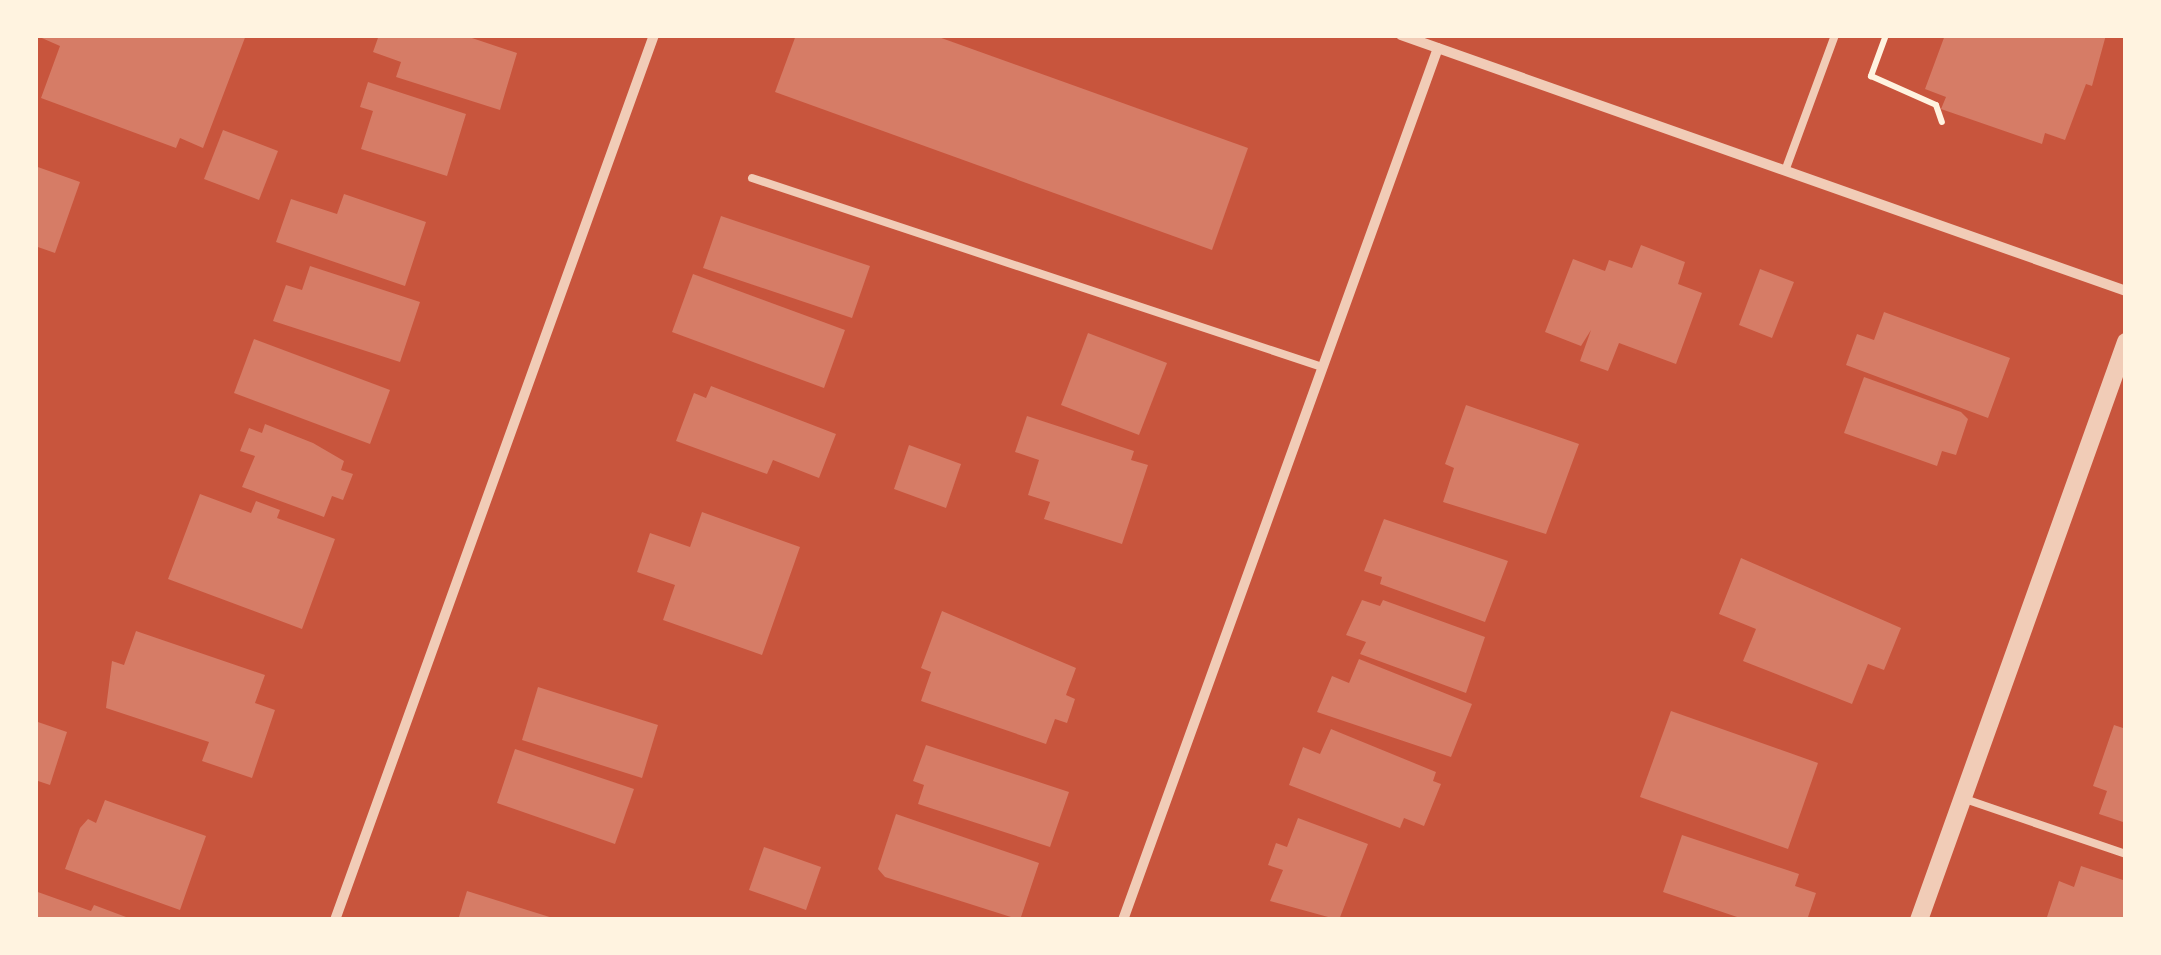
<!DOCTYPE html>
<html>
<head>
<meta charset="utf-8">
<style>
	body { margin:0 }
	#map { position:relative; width:2161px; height:955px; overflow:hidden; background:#c8553d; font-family:"Times New Roman",serif }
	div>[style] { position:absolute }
	.building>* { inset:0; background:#d67c66 }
	.path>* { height:6px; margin:-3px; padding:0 3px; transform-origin:3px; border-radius:3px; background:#fff3e0 }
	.service>* { height:8px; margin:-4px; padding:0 4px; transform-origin:4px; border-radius:4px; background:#f1ccb7 }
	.minor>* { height:10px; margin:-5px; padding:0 5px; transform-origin:5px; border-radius:5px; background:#f1ccb7 }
	.tertiary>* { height:18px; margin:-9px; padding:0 9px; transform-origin:9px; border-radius:9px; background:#f1ccb7 }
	span { translate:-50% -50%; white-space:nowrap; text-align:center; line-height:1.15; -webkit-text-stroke:8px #fff3e0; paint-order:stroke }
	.frame { position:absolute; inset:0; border:38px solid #fff3e0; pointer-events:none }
</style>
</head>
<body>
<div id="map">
	<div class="building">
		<div style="clip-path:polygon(35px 35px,246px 35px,203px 148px,180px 138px,176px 148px,41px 98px,60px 46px)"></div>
		<div style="clip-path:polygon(379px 35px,463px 35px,517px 53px,500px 110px,396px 77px,401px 62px,373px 52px)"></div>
		<div style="clip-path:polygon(796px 35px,933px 35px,1248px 148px,1212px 250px,775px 92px)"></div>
		<div style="clip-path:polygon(1945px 35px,2106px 35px,2092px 86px,2086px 84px,2065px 140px,2045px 133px,2042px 144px,1941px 109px,1946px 97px,1925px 89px)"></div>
		<div style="clip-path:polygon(368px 82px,466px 114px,447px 176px,361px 149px,373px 111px,360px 107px)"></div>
		<div style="clip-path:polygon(223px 130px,278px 151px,259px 200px,204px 179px)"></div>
		<div style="clip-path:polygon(35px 166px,80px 182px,55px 253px,35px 246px)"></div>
		<div style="clip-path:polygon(344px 194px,426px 222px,405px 286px,276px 242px,291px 199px,337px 214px)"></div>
		<div style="clip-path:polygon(721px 216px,870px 266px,852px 318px,703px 268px)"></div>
		<div style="clip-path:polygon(1641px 245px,1685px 262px,1678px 284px,1702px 293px,1676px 364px,1619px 343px,1608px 371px,1580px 361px,1591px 330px,1581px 346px,1545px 332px,1573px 259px,1605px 271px,1609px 260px,1632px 268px)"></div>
		<div style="clip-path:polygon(310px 266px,420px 302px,400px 362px,273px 321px,286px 285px,302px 290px)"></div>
		<div style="clip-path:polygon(1760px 269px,1794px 282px,1772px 338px,1739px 325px)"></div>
		<div style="clip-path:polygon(693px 274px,845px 330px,824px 388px,672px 332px)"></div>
		<div style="clip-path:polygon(1884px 312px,2010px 358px,1988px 418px,1846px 365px,1857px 334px,1874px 340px)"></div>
		<div style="clip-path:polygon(1088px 333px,1167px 363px,1139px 435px,1061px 405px)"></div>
		<div style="clip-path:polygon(254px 339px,390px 390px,370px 444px,234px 393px)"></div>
		<div style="clip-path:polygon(1864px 377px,1961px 412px,1968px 419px,1956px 455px,1942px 451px,1937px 466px,1844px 433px)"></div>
		<div style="clip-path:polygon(711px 386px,836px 434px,819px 478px,773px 460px,767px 474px,676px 441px,694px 393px,706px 398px)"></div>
		<div style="clip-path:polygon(1466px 405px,1579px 444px,1546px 534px,1443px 502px,1454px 468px,1445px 464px)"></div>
		<div style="clip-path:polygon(1027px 416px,1134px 451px,1131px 460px,1148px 465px,1122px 544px,1044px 519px,1050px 502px,1028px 495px,1039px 460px,1015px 452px)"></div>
		<div style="clip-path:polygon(265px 424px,313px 443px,344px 461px,341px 470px,353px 474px,343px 500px,332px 496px,324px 517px,242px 487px,255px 456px,240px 451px,249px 428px,262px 433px)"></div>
		<div style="clip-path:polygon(909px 445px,961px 464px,946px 508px,894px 489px)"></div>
		<div style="clip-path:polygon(200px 494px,251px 513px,256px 501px,280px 510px,277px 518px,335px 539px,302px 629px,168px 579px)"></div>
		<div style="clip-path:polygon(702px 512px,800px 547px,762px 655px,663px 620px,675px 585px,637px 572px,650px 533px,690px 547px)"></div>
		<div style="clip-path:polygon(1384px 519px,1508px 561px,1485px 622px,1380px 584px,1382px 577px,1364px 571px)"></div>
		<div style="clip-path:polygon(1741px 558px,1901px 628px,1884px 670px,1868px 664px,1852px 704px,1743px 661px,1756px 629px,1719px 614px)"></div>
		<div style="clip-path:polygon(1362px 600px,1380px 606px,1383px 600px,1485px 637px,1466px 693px,1360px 654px,1366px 642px,1346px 635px)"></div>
		<div style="clip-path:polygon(942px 611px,1076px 668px,1066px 695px,1075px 699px,1067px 723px,1055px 719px,1046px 744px,921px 701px,931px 672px,921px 668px)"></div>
		<div style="clip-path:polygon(136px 631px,265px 675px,255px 703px,275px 710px,252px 778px,202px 761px,209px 742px,106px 708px,112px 661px,124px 665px)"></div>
		<div style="clip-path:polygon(1359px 659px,1472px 704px,1451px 757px,1317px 712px,1332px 676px,1349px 683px)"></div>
		<div style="clip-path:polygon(538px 687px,658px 725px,642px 778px,522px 740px)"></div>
		<div style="clip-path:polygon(1671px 711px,1818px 763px,1788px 849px,1640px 797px)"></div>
		<div style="clip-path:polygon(35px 721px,67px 732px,50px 785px,35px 780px)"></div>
		<div style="clip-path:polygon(2114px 725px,2126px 729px,2126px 823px,2099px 814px,2107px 791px,2093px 786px)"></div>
		<div style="clip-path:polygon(1331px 729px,1436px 772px,1433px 781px,1441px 784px,1424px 826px,1404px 818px,1400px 828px,1289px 785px,1303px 747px,1320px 754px)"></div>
		<div style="clip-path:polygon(926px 745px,1069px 792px,1050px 847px,918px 804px,924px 785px,913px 781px)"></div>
		<div style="clip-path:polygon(515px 749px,634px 789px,615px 844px,497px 803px)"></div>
		<div style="clip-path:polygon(105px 800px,206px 836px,180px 910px,65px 869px,80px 828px,88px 819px,96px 823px)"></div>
		<div style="clip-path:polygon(896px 814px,1039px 863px,1020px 920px,885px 877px,878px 869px)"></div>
		<div style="clip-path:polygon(1298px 818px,1368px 844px,1339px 920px,1270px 901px,1283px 870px,1268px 865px,1276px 843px,1287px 847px)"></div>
		<div style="clip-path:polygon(1682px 835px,1799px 874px,1795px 886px,1816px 893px,1807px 920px,1746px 920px,1663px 892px)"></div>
		<div style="clip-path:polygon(764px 847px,821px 867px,806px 910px,749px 890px)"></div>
		<div style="clip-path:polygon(2081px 866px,2126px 881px,2126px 920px,2046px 920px,2059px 881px,2074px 887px)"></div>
		<div style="clip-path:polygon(35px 891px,91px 911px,94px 905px,134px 920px,35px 920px)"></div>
		<div style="clip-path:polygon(467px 891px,556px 919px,556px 920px,458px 920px)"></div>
	</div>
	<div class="path">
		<div style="left:1886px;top:35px;width:44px;rotate:110.1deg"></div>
		<div style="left:1871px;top:76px;width:71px;rotate:24deg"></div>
		<div style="left:1936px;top:105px;width:18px;rotate:71deg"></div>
	</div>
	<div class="service">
		<div style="left:1785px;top:171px;width:145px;rotate:-69.8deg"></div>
		<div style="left:752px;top:178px;width:601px;rotate:18.34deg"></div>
		<div style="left:1965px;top:799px;width:170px;rotate:18.9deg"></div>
	</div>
	<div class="minor">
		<div style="left:1401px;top:35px;width:769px;rotate:19.45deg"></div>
		<div style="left:335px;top:920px;width:941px;rotate:-70.18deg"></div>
		<div style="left:1123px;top:920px;width:927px;rotate:-70.14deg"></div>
	</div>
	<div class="tertiary">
		<div style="left:1919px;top:920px;width:614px;rotate:-70.3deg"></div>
	</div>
	<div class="frame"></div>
</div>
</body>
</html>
